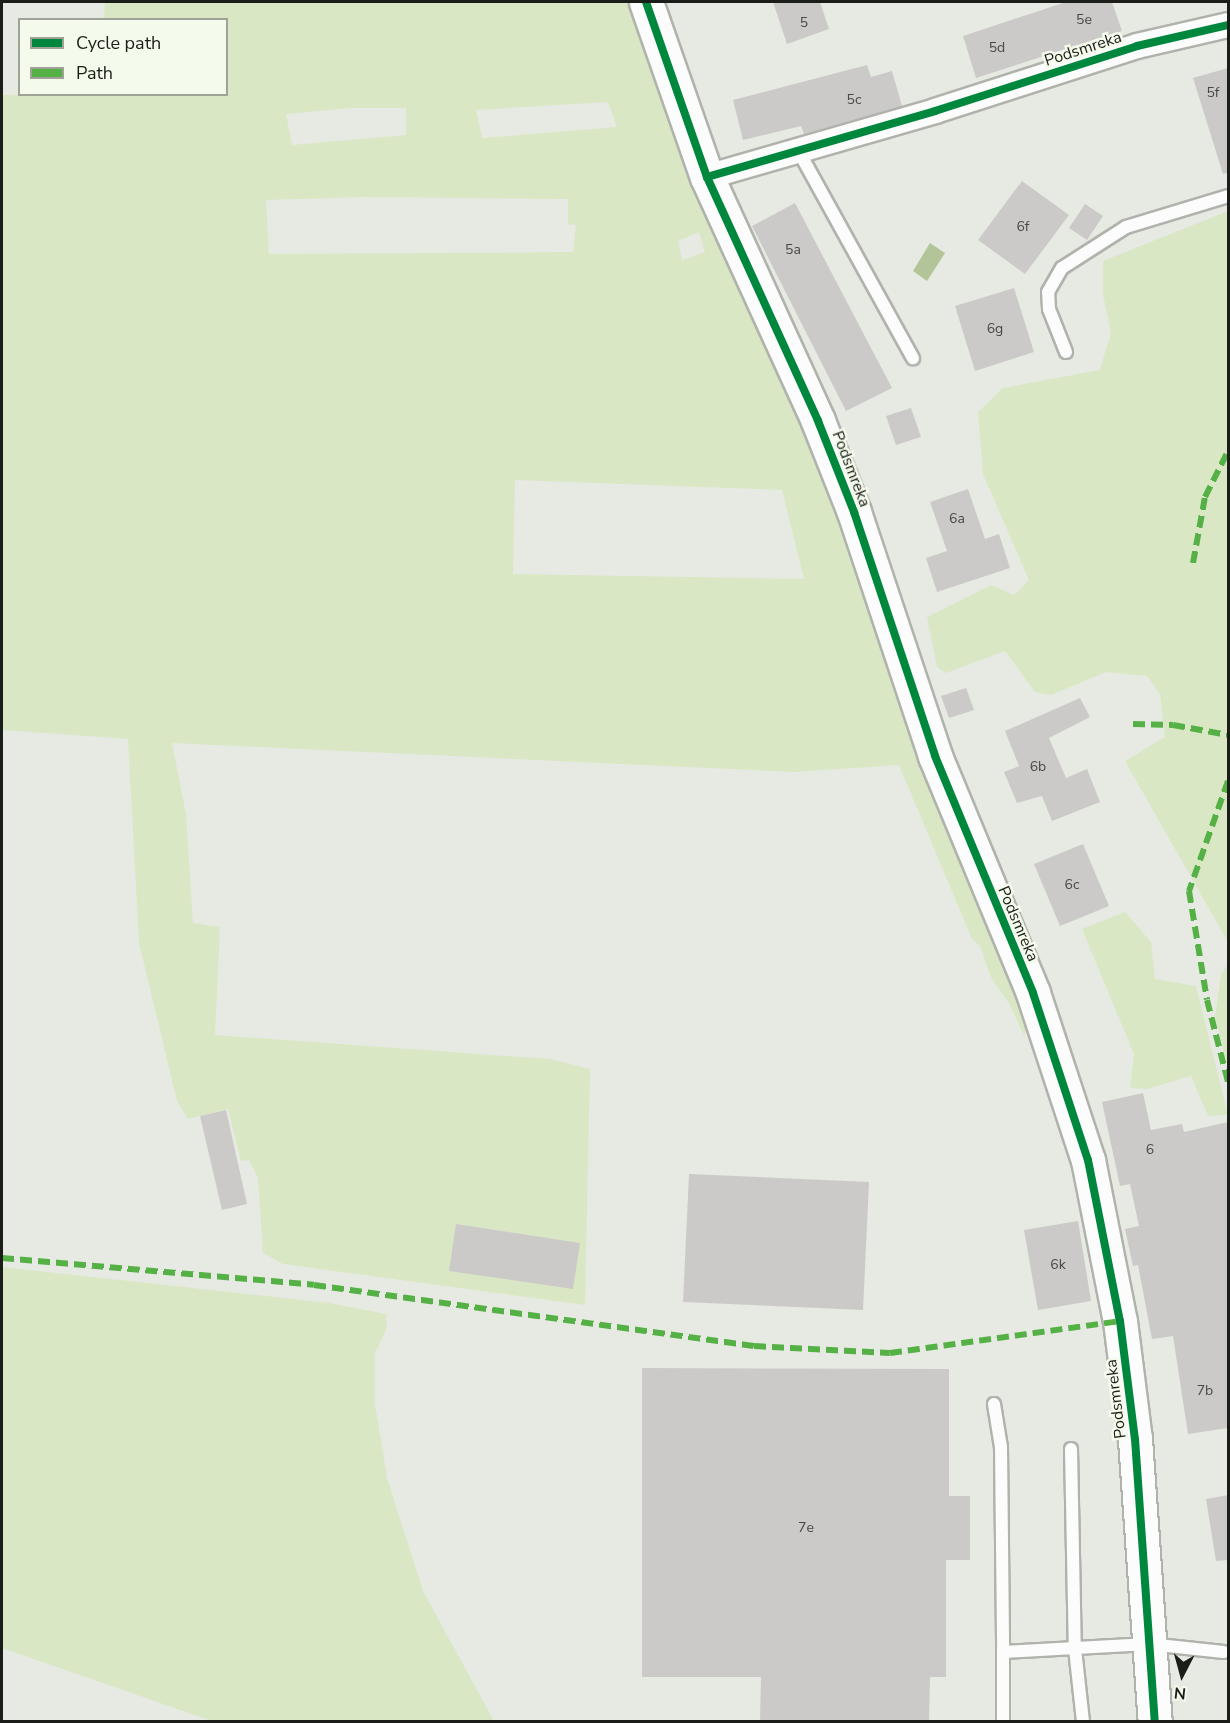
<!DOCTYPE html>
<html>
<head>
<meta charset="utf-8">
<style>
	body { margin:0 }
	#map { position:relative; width:1230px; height:1723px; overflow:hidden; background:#e6eae2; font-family:"Nunito Sans",sans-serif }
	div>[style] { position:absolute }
	.green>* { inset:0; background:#d9e7c5 }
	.water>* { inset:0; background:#b4c499 }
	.building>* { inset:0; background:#cbcac8 }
	.roads { filter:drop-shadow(2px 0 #b0b2ac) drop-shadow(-2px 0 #b0b2ac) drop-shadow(0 2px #b0b2ac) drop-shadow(0 -2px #b0b2ac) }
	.lane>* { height:12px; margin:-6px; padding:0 6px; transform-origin:6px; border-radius:6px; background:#fbfcfb }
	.street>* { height:24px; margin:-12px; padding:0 12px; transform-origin:12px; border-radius:12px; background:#fbfcfb }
	.secondary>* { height:33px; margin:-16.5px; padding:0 16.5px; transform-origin:16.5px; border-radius:16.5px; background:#fbfcfb }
	.quiet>* { height:6px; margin-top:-3px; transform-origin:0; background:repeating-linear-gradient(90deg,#55b145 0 12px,transparent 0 18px) }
	.cycleway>* { height:8px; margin:-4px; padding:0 4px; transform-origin:4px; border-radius:4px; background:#00873e }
	span { translate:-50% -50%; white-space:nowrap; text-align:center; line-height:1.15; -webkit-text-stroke:5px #f5fbec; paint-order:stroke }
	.number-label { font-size:14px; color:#474844 }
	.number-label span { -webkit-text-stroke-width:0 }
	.street-label { font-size:16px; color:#1b1d18 }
	.frame { position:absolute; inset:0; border:3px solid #1b1d18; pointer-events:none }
	.legend { position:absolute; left:18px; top:18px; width:210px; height:78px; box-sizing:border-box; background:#f5fbec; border:2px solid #9ea297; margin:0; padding:8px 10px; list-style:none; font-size:18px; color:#1b1d18 }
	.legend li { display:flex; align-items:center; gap:12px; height:30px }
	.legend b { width:30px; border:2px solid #9ea297 }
	.north { position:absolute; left:1152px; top:1645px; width:60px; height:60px; -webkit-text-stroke:4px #f5fbec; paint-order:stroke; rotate:186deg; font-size:16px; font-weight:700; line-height:24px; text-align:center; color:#1b1d18 }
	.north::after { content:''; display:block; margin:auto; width:21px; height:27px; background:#1b1d18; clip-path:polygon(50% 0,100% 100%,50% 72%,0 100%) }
</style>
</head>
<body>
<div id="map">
	<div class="green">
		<div style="clip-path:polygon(evenodd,105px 2px,631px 2px,711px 229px,822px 463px,922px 764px,1028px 1027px,1024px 1036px,1010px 1005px,991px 978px,980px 946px,972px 939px,899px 765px,794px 772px,172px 743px,186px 814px,193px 923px,220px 927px,215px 1035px,550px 1059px,590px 1069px,585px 1305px,283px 1264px,263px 1253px,258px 1178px,249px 1160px,241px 1161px,228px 1109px,188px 1119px,177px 1101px,139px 943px,128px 739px,2px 730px,2px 95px,226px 94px,226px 20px,104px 19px,105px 2px,608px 102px,617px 127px,482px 138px,476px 110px,608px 102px,105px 2px,351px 108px,406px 108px,406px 135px,292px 145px,286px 114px,351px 108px,105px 2px,365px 197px,568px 199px,568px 224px,576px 225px,573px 252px,269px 254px,266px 200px,365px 197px,105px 2px,699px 232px,705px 252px,682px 260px,678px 241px,699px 232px,105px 2px,515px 480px,782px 490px,804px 579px,513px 574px,515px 480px)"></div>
		<div style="clip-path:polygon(1228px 211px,1228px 942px,1125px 761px,1165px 737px,1160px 694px,1147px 676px,1106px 672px,1051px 695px,1035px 692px,1005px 651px,946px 673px,937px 667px,927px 617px,991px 585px,1014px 595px,1029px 580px,983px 474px,978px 412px,1003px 388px,1100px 370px,1111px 333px,1103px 295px,1103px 261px)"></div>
		<div style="clip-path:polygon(1125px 912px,1151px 942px,1155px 979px,1196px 986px,1228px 1115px,1208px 1116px,1191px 1076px,1147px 1089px,1130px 1088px,1134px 1054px,1082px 929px)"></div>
		<div style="clip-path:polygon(1228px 963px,1228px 1067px,1215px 1017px,1221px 975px)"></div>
		<div style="clip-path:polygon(2px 1267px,329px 1303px,386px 1314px,387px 1328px,375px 1353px,375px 1404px,387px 1478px,423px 1591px,494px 1721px,212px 1721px,2px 1648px)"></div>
	</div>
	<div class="water">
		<div style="clip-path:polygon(930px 243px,945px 253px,927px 281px,913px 271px)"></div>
	</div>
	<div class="building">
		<div style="clip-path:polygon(773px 2px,820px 2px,829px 29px,787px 44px)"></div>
		<div style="clip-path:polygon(1066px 2px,1112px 2px,1122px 31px,1080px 49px,1078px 45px,976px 78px,963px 36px)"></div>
		<div style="clip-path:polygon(867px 65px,871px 77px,892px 71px,902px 106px,804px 134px,801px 126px,743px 140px,733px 100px)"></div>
		<div style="clip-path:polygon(1228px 68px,1228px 173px,1223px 174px,1193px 78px)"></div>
		<div style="clip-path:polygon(1022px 181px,1069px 215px,1025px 274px,978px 240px)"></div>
		<div style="clip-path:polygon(795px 203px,892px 388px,846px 411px,752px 226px)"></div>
		<div style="clip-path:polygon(1085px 204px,1103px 216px,1087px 240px,1069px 228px)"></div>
		<div style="clip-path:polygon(1014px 288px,1034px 352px,975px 371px,955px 306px)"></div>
		<div style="clip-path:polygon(911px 408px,921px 437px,896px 445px,886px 416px)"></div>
		<div style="clip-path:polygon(968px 489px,985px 539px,999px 534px,1010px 568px,937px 592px,926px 558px,947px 551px,930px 502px)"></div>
		<div style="clip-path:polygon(966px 688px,974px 710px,949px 718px,941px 696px)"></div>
		<div style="clip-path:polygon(1080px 698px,1090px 717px,1049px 738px,1066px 778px,1087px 769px,1100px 802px,1052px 821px,1042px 796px,1017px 803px,1004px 772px,1019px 766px,1005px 731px)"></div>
		<div style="clip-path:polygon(1083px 844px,1109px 906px,1060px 926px,1034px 864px)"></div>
		<div style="clip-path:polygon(1143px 1093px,1151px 1130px,1182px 1124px,1184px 1132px,1228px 1122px,1228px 1428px,1188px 1434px,1173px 1336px,1152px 1339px,1138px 1265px,1133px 1266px,1125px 1229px,1139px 1226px,1130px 1184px,1120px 1186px,1102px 1102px)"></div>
		<div style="clip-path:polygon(226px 1110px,247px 1204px,222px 1210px,200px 1116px)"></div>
		<div style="clip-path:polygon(689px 1174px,869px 1182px,863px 1310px,683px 1302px)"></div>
		<div style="clip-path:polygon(1078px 1221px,1091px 1301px,1038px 1310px,1024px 1230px)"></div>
		<div style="clip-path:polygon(456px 1224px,580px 1243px,573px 1289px,449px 1271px)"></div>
		<div style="clip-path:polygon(642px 1368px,949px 1369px,949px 1496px,970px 1496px,970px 1560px,946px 1560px,946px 1677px,930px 1677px,929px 1722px,760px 1722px,761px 1677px,642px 1677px)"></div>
		<div style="clip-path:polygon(1228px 1495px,1228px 1560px,1216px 1561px,1206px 1499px)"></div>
	</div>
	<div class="roads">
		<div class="lane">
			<div style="left:798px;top:150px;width:238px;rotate:61.1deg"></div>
			<div style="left:1066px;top:352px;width:46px;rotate:-111.6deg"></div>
			<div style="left:1049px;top:309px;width:17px;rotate:-93deg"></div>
			<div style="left:1048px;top:292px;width:28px;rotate:-60deg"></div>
			<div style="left:1062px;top:268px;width:76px;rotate:-32.6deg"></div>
			<div style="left:1126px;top:227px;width:107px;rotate:-16.9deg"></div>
			<div style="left:994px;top:1404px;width:44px;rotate:80.8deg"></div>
			<div style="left:1001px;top:1447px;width:205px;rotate:89.4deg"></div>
			<div style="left:1003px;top:1652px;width:146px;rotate:-3.1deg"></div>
			<div style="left:1149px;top:1644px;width:75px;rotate:6.1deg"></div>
			<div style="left:1071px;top:1449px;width:200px;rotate:88.9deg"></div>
			<div style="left:1075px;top:1649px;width:73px;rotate:83.7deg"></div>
			<div style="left:1003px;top:1652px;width:70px;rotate:90deg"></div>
		</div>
		<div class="street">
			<div style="left:707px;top:177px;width:237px;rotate:-16.1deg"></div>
			<div style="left:935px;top:111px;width:212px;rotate:-17.8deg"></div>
			<div style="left:1137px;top:46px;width:93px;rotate:-13deg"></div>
		</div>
		<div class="secondary">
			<div style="left:646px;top:2px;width:185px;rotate:70.8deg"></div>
			<div style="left:707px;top:177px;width:268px;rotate:65.5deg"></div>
			<div style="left:818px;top:421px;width:98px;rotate:68.4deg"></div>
			<div style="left:854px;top:512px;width:257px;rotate:71.6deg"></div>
			<div style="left:935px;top:756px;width:256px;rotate:67.5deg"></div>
			<div style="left:1033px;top:993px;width:176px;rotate:71.8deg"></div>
			<div style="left:1088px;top:1160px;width:164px;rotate:78.8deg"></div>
			<div style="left:1120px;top:1321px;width:119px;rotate:82.8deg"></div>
			<div style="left:1135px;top:1439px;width:284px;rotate:86deg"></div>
		</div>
	</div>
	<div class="quiet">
		<div style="left:1193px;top:563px;width:67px;rotate:-79.7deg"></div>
		<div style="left:1205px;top:497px;width:51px;rotate:-63.4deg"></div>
		<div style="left:1133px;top:724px;width:40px;rotate:1.4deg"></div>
		<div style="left:1173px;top:725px;width:56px;rotate:10.3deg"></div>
		<div style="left:1228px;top:781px;width:117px;rotate:109.5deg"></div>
		<div style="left:1189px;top:891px;width:110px;rotate:80.6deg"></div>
		<div style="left:1207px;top:1000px;width:85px;rotate:75.6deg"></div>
		<div style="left:2px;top:1258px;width:313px;rotate:4.9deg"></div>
		<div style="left:314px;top:1285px;width:444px;rotate:7.9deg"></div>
		<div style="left:754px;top:1346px;width:136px;rotate:2.9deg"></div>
		<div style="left:890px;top:1353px;width:232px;rotate:-7.9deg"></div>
	</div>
	<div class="cycleway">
		<div style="left:646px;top:2px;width:185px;rotate:70.8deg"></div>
		<div style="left:707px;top:177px;width:268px;rotate:65.5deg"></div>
		<div style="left:818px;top:421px;width:98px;rotate:68.4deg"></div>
		<div style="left:854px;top:512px;width:257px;rotate:71.6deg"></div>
		<div style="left:935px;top:756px;width:256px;rotate:67.5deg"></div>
		<div style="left:1033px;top:993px;width:176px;rotate:71.8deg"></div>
		<div style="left:1088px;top:1160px;width:164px;rotate:78.8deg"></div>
		<div style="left:1120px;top:1321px;width:119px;rotate:82.8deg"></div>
		<div style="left:1135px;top:1439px;width:284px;rotate:86deg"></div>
		<div style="left:707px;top:177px;width:237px;rotate:-16.1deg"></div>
		<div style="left:935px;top:111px;width:212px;rotate:-17.8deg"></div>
		<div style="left:1137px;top:46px;width:93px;rotate:-13deg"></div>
	</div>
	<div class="number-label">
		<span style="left:1084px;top:20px">5e</span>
		<span style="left:804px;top:23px">5</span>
		<span style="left:997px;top:48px">5d</span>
		<span style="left:1213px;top:93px">5f</span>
		<span style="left:854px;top:100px">5c</span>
		<span style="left:1023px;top:227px">6f</span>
		<span style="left:793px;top:250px">5a</span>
		<span style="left:995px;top:329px">6g</span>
		<span style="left:957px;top:519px">6a</span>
		<span style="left:1038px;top:767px">6b</span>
		<span style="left:1072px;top:885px">6c</span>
		<span style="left:1150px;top:1150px">6</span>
		<span style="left:1058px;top:1265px">6k</span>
		<span style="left:1205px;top:1391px">7b</span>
		<span style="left:806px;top:1528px">7e</span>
	</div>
	<div class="street-label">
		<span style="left:1083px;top:49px;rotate:-18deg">Podsmreka</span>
		<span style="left:851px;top:469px;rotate:69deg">Podsmreka</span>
		<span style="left:1018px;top:924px;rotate:67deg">Podsmreka</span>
		<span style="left:1116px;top:1399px;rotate:-97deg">Podsmreka</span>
	</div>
	<div class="frame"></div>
	<ul class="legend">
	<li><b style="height:8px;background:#00873e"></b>Cycle path</li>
	<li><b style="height:8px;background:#55b145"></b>Path</li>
	</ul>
	<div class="north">N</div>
</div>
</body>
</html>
